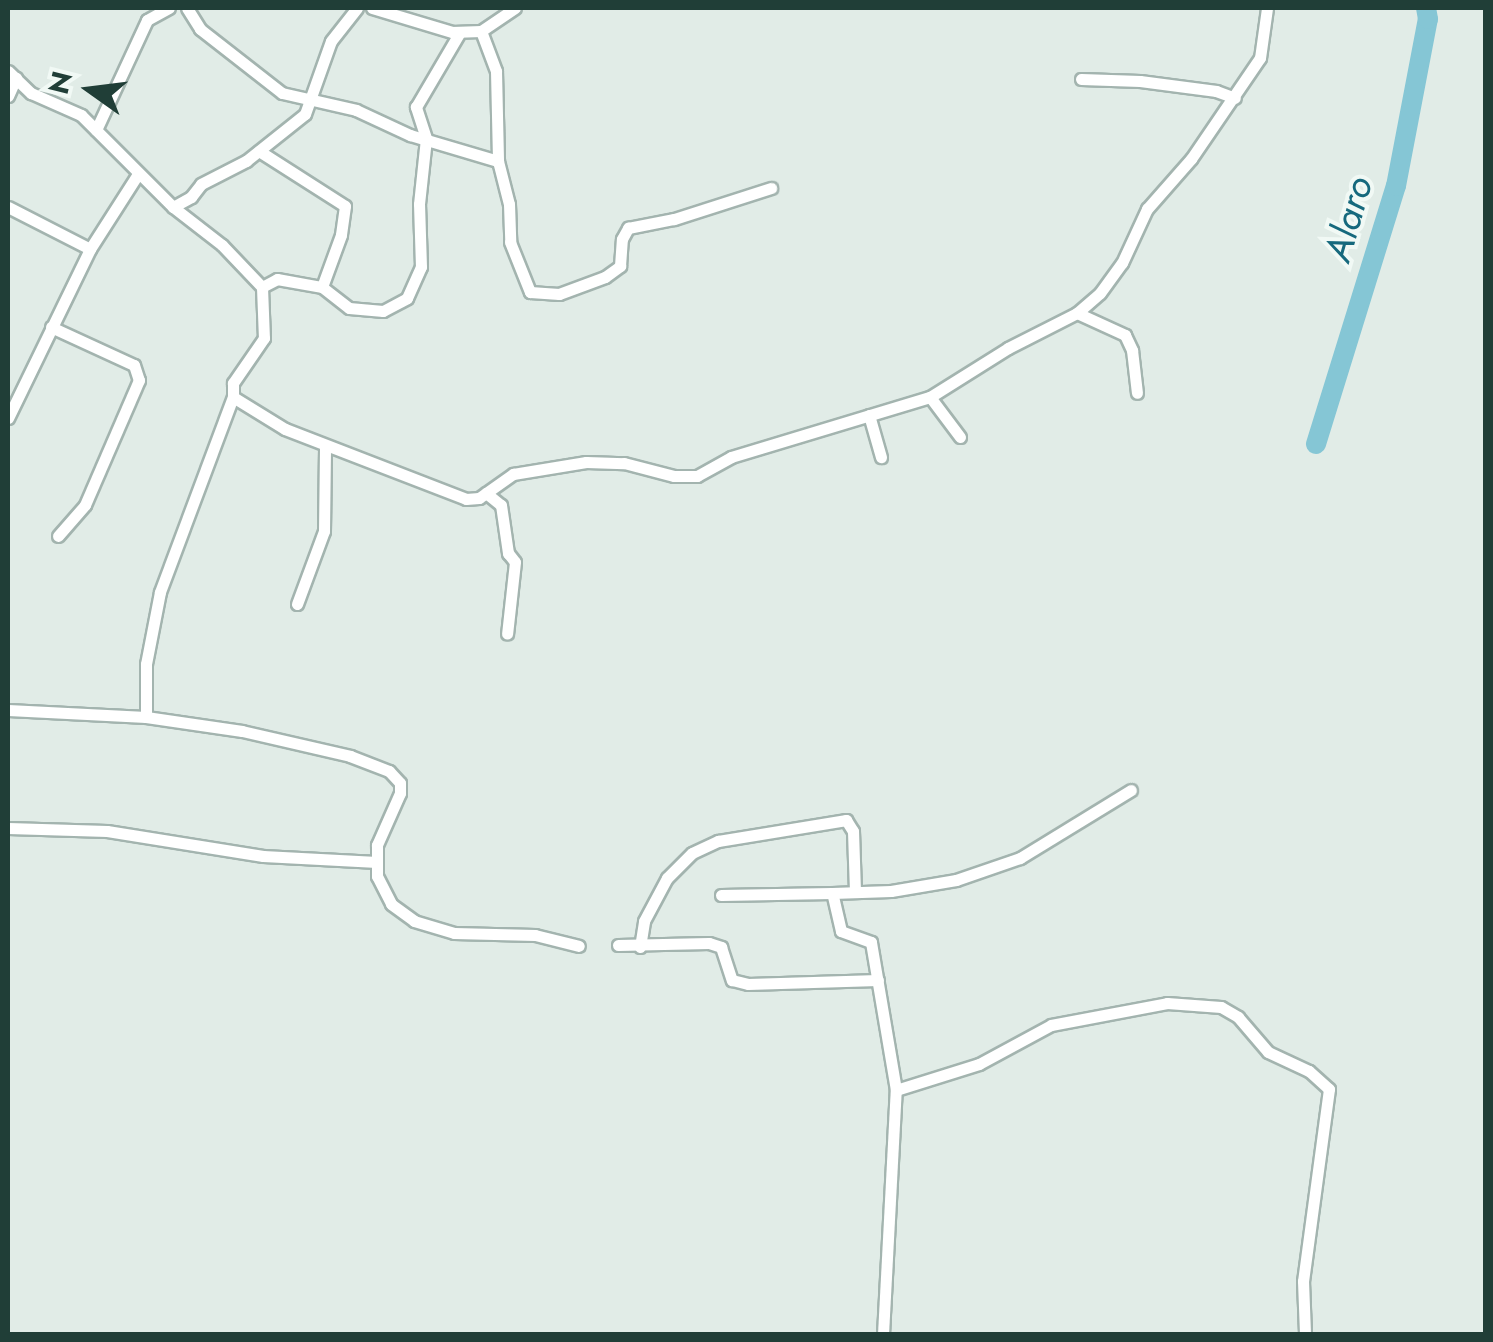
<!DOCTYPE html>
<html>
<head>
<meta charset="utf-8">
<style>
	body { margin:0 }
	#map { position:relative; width:1493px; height:1342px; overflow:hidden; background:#e1ece7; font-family:Jost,sans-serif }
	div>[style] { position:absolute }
	.river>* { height:20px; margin:-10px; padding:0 10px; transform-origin:10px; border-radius:10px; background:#85c6d5 }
	.roads { filter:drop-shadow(2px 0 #a3b4af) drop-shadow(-2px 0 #a3b4af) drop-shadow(0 2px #a3b4af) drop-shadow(0 -2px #a3b4af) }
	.street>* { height:11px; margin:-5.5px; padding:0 5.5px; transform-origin:5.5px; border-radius:5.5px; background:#fff }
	span { translate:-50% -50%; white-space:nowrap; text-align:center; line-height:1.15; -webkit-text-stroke:8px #f1f9f5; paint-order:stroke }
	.water-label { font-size:38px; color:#16697d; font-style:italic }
	.frame { position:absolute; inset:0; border:10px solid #203e37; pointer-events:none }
	.north { position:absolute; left:40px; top:40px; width:100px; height:100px; -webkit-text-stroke:8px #f1f9f5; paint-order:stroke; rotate:284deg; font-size:28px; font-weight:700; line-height:40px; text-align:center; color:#203e37 }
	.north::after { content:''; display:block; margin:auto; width:35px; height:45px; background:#203e37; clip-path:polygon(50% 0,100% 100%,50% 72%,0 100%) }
</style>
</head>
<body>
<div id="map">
	<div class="river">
		<div style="left:1316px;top:444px;width:270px;rotate:-72.8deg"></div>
		<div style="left:1396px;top:186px;width:170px;rotate:-79.2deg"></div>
		<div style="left:1428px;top:19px;width:11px;rotate:-100deg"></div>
	</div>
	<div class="roads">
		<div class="street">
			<div style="left:187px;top:8px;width:25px;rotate:58deg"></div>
			<div style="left:200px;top:29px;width:104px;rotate:38deg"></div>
			<div style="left:282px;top:93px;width:76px;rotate:12.9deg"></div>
			<div style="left:356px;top:110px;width:60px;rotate:24.8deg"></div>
			<div style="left:410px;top:135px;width:92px;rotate:16.5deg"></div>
			<div style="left:372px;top:8px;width:84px;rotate:16.7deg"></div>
			<div style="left:452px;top:32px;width:29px;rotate:-2deg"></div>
			<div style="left:481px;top:31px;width:41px;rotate:-34.1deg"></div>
			<div style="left:481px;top:31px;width:43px;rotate:69.4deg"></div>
			<div style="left:496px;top:71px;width:90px;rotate:88.7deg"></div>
			<div style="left:498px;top:161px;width:44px;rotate:75.7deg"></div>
			<div style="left:509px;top:204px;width:38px;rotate:88deg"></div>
			<div style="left:510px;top:242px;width:54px;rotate:68.2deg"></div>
			<div style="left:530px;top:292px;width:29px;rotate:4deg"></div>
			<div style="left:559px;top:294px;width:49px;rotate:-20.3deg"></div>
			<div style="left:605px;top:277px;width:19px;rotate:-36deg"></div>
			<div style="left:620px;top:266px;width:27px;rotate:-86deg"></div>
			<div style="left:622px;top:239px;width:13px;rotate:-61deg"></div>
			<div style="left:628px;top:228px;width:47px;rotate:-11.1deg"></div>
			<div style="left:674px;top:219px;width:102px;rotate:-17.7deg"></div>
			<div style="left:8px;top:71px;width:32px;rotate:44deg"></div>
			<div style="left:31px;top:93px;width:55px;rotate:23.7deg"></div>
			<div style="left:81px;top:115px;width:130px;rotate:45deg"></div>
			<div style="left:173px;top:207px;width:21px;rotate:-29deg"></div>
			<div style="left:191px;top:197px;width:16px;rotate:-52deg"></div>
			<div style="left:201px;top:184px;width:51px;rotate:-27.1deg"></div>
			<div style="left:246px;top:161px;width:75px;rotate:-38.5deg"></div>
			<div style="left:305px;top:114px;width:77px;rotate:-70.4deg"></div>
			<div style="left:331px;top:41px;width:42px;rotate:-51.8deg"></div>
			<div style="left:1081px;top:79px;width:59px;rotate:1.9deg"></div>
			<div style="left:1140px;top:81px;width:77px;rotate:7.5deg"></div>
			<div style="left:1216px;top:91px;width:20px;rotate:20deg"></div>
			<div style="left:8px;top:96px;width:20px;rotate:-66deg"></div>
			<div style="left:96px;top:130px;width:121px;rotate:-65.1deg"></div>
			<div style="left:147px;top:20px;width:25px;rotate:-29deg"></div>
			<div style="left:259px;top:151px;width:102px;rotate:32.6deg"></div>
			<div style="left:345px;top:206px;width:29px;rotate:98deg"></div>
			<div style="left:341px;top:235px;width:55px;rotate:110.1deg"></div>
			<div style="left:8px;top:207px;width:92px;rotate:27.1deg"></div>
			<div style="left:173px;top:207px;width:62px;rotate:37.8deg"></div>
			<div style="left:222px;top:245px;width:58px;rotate:46.4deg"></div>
			<div style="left:262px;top:287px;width:51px;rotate:87.8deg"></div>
			<div style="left:264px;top:338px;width:55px;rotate:124.6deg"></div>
			<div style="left:233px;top:383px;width:14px;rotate:90deg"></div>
			<div style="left:233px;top:397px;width:61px;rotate:31.6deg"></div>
			<div style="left:285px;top:429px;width:194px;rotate:21.1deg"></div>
			<div style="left:466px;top:499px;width:13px;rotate:-4deg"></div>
			<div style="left:479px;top:498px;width:42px;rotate:-35.2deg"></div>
			<div style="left:513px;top:474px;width:74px;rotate:-9.3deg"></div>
			<div style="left:586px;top:462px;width:38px;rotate:2deg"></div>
			<div style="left:624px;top:463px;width:52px;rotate:14.6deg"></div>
			<div style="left:674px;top:476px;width:23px"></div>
			<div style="left:697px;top:476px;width:39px;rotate:-29deg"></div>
			<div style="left:731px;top:457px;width:208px;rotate:-16.8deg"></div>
			<div style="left:930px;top:397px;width:50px;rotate:53.1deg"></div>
			<div style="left:262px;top:287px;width:17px;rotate:-28deg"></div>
			<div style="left:277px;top:279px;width:46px;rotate:10.1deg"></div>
			<div style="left:322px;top:287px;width:34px;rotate:38deg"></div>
			<div style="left:349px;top:308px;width:34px;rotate:5deg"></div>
			<div style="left:383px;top:311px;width:27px;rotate:-28deg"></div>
			<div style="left:407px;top:298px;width:34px;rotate:-66deg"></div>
			<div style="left:421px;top:267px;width:63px;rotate:-91.8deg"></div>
			<div style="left:419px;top:204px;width:66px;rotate:-83.9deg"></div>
			<div style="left:426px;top:138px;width:33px;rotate:-108deg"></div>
			<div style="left:416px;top:107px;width:87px;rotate:-59.6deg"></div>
			<div style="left:1077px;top:313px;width:53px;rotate:24.6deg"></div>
			<div style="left:1125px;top:335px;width:17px;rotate:65deg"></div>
			<div style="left:1132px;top:350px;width:43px;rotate:83.4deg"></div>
			<div style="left:51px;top:327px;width:91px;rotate:24.6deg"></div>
			<div style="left:134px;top:365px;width:16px;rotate:72deg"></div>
			<div style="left:139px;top:380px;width:136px;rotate:113.4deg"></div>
			<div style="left:85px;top:505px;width:41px;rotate:131.1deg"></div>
			<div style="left:930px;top:397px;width:92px;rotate:-32.1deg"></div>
			<div style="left:1008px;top:348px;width:77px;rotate:-26.9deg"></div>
			<div style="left:1077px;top:313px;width:30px;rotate:-41deg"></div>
			<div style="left:1100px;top:293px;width:37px;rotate:-54deg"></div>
			<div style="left:1122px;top:263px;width:60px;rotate:-65.2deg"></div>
			<div style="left:1147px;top:209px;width:67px;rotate:-48.7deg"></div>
			<div style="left:1191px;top:159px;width:122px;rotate:-55.7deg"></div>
			<div style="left:1260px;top:58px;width:50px;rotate:-82deg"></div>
			<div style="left:869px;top:415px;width:44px;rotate:74.1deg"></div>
			<div style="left:8px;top:418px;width:188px;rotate:-64.1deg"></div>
			<div style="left:90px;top:249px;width:89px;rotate:-57.4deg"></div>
			<div style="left:486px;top:493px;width:19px;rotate:39deg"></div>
			<div style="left:501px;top:505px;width:49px;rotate:81.7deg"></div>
			<div style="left:508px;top:553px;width:11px;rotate:52deg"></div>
			<div style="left:515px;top:562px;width:72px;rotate:96.3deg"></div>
			<div style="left:297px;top:604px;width:78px;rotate:-69.7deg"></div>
			<div style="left:324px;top:531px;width:84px;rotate:-89.3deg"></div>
			<div style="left:8px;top:710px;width:138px;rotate:2.9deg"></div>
			<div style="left:146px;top:717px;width:97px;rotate:8.3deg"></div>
			<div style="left:242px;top:731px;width:111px;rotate:13deg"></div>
			<div style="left:350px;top:756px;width:42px;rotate:21deg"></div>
			<div style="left:389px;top:771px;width:16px;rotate:47deg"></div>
			<div style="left:400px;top:783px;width:10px;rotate:90deg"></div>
			<div style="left:400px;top:793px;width:57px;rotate:113.9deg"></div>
			<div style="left:377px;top:845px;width:31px;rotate:90deg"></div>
			<div style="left:377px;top:876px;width:31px;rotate:63deg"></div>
			<div style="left:391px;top:904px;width:29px;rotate:36deg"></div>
			<div style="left:414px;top:921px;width:42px;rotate:16.7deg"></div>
			<div style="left:454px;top:933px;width:81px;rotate:1.4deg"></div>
			<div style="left:535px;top:935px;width:45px;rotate:14deg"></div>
			<div style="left:146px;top:717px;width:53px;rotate:-90deg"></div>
			<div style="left:146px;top:664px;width:73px;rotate:-79deg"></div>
			<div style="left:160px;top:592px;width:208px;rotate:-69.5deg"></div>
			<div style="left:8px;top:828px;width:99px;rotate:1.7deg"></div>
			<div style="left:107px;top:831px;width:158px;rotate:9.1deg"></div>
			<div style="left:263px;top:856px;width:114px;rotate:3deg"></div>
			<div style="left:721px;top:895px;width:111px;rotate:-1deg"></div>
			<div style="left:618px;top:945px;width:91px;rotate:-1.3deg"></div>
			<div style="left:709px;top:943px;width:13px;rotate:18deg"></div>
			<div style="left:721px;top:947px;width:35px;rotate:72deg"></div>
			<div style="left:732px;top:980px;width:16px;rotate:14deg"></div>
			<div style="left:748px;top:984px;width:130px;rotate:-1.8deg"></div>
			<div style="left:640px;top:947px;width:26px;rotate:-81deg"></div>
			<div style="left:644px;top:921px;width:49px;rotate:-61.9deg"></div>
			<div style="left:667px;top:878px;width:35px;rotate:-45deg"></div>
			<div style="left:692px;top:853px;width:29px;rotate:-25deg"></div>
			<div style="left:718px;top:841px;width:130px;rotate:-9.3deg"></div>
			<div style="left:846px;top:820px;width:13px;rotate:58deg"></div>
			<div style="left:853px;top:831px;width:61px;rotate:88.1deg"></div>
			<div style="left:896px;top:1090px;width:150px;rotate:-99.6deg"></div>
			<div style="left:871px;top:942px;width:32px;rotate:-160deg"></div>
			<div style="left:841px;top:931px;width:39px;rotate:-103deg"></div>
			<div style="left:832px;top:893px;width:59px;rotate:-1.9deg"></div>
			<div style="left:891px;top:891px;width:66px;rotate:-9.6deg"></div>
			<div style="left:956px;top:880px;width:68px;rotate:-19deg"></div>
			<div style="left:1020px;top:858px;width:130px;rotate:-31.5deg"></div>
			<div style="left:883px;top:1334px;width:244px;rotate:-87deg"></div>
			<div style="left:896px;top:1090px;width:87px;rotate:-17.4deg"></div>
			<div style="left:979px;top:1064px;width:82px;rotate:-28.4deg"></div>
			<div style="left:1051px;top:1025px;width:118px;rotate:-10.7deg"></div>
			<div style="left:1167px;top:1003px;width:54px;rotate:4.2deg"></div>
			<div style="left:1221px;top:1007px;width:20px;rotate:30deg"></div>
			<div style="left:1238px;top:1017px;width:46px;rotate:49.4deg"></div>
			<div style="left:1268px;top:1052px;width:45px;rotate:24.9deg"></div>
			<div style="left:1309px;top:1071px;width:27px;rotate:42deg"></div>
			<div style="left:1329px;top:1089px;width:194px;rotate:97.7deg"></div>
			<div style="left:1303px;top:1281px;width:53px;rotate:87.8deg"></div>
		</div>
	</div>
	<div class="water-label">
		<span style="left:1348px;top:219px;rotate:-74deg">Alaro</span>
	</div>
	<div class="frame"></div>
	<div class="north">N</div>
</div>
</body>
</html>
